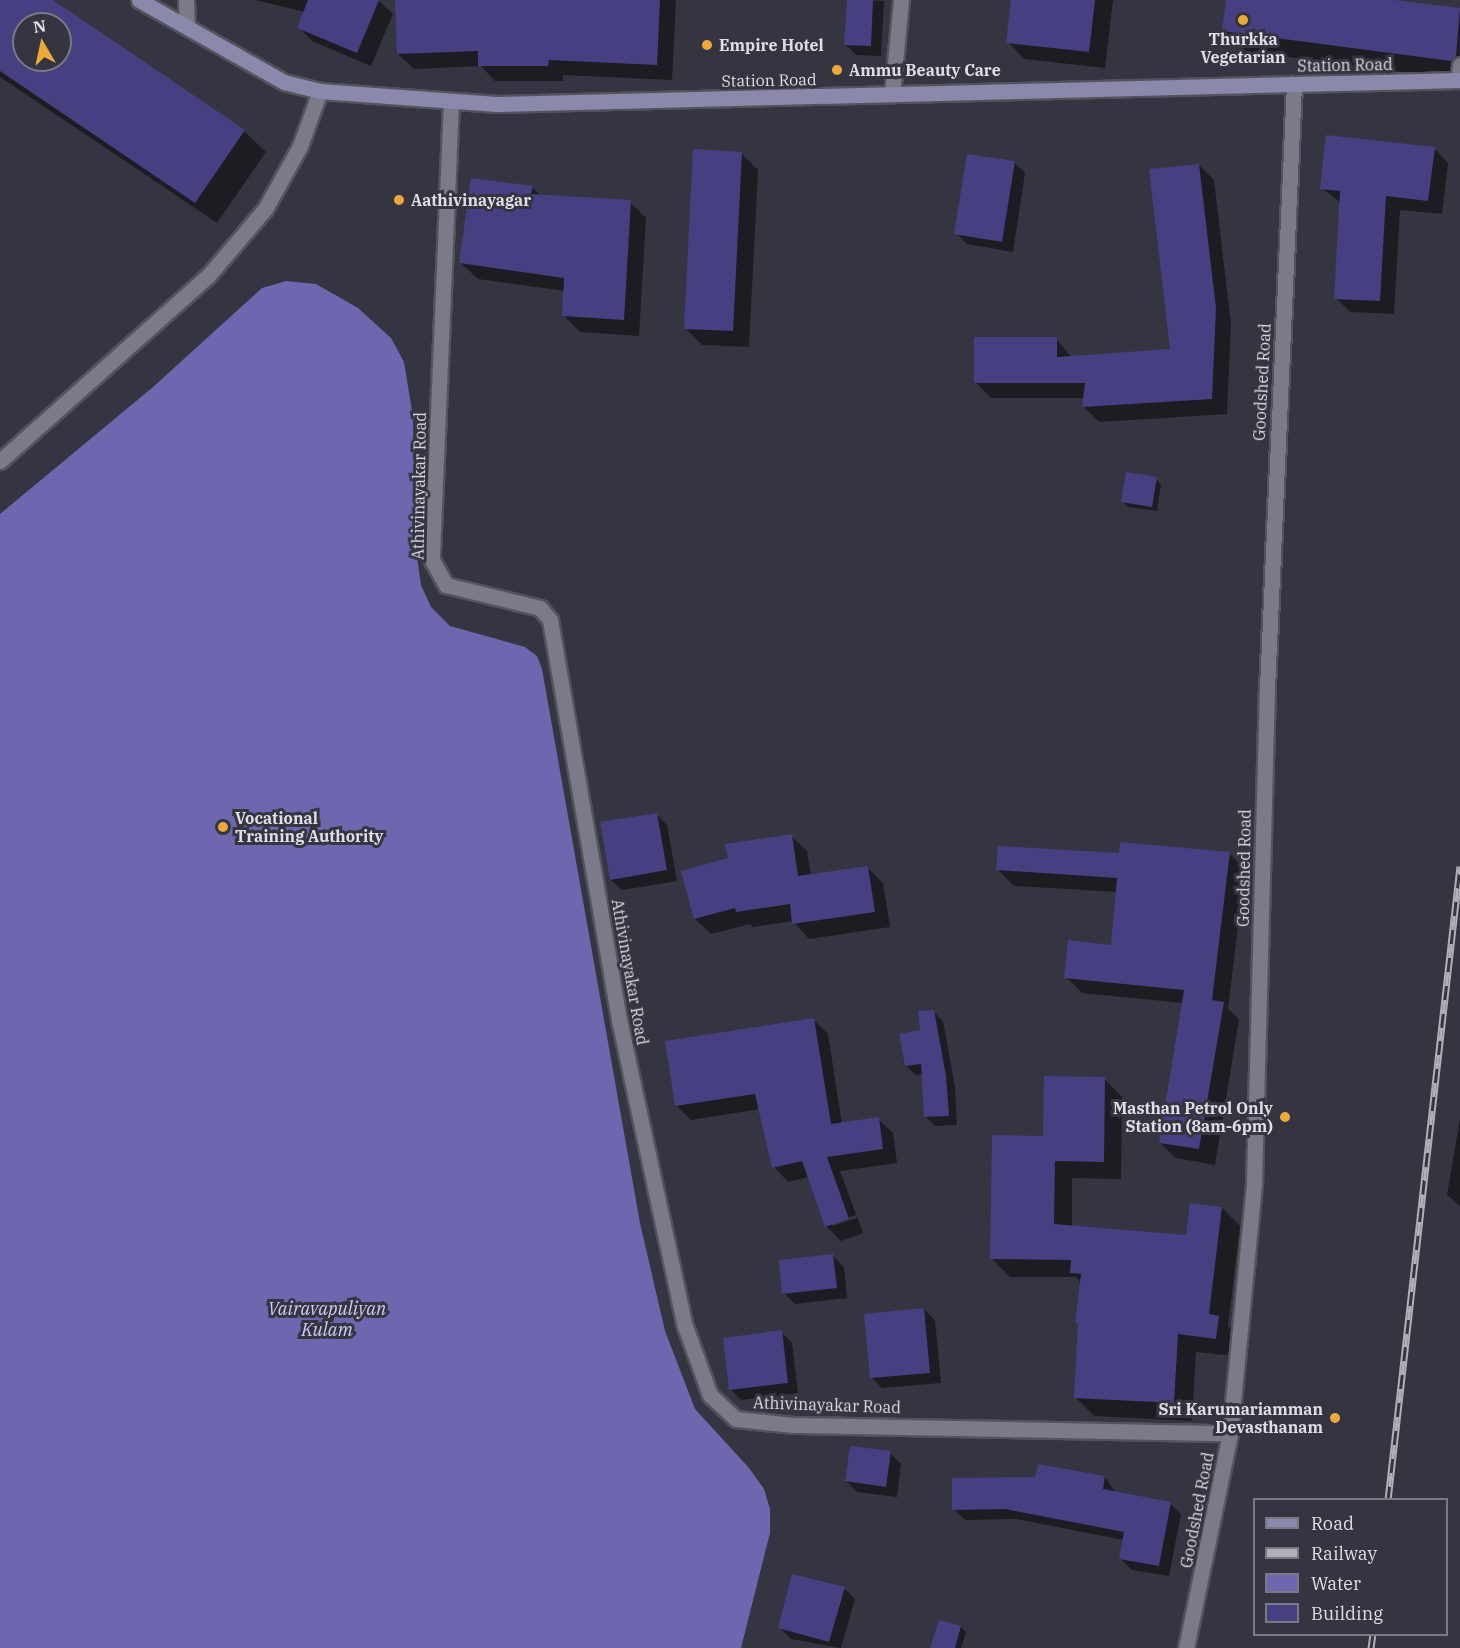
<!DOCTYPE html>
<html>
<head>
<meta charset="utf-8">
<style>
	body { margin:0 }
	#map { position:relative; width:1460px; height:1648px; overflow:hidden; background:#353541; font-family:"IBM Plex Serif",serif }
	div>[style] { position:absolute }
	.water>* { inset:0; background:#6c67ae }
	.shadow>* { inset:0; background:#0007 }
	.building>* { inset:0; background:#463f81 }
	.roads { filter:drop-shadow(2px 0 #53535d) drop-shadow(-2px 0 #53535d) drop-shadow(0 2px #53535d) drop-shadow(0 -2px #53535d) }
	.minor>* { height:15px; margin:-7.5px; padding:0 7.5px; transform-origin:7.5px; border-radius:7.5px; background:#7a7a88 }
	.tertiary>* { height:15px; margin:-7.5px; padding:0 7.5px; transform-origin:7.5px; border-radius:7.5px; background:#7a7a88 }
	.secondary>* { height:15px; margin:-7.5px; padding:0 7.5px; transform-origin:7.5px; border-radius:7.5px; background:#8a89ab }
	.rail>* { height:7px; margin-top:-3.5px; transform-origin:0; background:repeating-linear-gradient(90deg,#353541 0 14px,#b0b0b9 0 28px); box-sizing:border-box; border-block:2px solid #b0b0b9 }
	.dots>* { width:16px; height:16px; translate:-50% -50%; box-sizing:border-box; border:3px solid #353541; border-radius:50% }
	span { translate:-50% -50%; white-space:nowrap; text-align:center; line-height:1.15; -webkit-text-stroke:6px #353541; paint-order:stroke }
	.poi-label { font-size:16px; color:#dedee6; font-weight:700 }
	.left { translate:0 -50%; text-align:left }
	.right { translate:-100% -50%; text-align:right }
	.street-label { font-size:16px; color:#dedee6 }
	.water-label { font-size:18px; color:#ccccf4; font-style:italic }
	.legend { position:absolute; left:1253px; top:1498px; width:195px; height:138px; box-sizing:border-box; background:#353541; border:2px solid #797983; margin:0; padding:8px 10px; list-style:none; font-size:18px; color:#dedee6 }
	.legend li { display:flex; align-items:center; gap:12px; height:30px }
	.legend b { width:30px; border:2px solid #797983 }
	.north { position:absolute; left:12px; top:12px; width:60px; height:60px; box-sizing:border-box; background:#353541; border:2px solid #797983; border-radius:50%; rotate:351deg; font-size:16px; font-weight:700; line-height:24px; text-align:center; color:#dedee6 }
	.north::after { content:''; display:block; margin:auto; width:21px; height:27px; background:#eca93a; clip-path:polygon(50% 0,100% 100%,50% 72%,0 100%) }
</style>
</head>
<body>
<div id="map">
	<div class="water">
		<div style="clip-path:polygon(286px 281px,316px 284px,358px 308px,391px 338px,404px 362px,413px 417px,415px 543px,421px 585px,431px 607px,450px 626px,525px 647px,537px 656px,542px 669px,640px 1223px,665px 1331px,695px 1409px,749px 1468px,764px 1489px,770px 1509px,770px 1533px,741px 1648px,0 1648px,0 514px,153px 387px,262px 288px)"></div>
	</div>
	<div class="shadow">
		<div style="clip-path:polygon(evenodd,0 0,51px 0,244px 131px,266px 152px,217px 223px,0 77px,0 0,24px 24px,60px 24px,60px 60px,24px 60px,24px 24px)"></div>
		<div style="clip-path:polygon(255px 0,378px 0,393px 14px,371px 66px,312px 41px,299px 27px,305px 12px)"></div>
		<div style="clip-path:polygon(396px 0,676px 0,672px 80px,563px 75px,563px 81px,495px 81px,481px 66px,414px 69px,398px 54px)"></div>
		<div style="clip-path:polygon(848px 0,884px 1px,881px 56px,856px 55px,845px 44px)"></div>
		<div style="clip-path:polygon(1013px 0,1113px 0,1105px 68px,1024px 59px,1008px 42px)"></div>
		<div style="clip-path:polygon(1228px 0,1382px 0,1460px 9px,1460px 80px,1244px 51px,1224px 31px)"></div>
		<div style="clip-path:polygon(1434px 148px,1448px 163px,1442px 214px,1400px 210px,1394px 314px,1350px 312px,1336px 298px,1341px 203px,1322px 188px)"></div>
		<div style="clip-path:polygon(741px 153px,758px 170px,749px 347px,702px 345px,685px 328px)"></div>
		<div style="clip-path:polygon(1014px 162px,1025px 173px,1013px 252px,967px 244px,956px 233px)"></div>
		<div style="clip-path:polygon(1199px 165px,1214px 180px,1231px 324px,1227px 414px,1099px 422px,1084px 407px,1084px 398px,991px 398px,975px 382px,1056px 339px,1072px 358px,1172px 351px)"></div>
		<div style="clip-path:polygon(532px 187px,541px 196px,630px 202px,646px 218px,639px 336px,580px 332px,564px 316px,565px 291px,478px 279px,461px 263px)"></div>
		<div style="clip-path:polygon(1156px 479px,1161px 484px,1157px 511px,1128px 507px,1123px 501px)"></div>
		<div style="clip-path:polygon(656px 814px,667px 825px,677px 881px,622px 890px,611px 880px)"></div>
		<div style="clip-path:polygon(791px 836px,807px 851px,811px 876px,867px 867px,883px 883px,890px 927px,809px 939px,793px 921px,753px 927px,750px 924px,711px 934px,695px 919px,729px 859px)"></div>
		<div style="clip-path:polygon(1229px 853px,1245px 869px,1228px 1009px,1239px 1019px,1215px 1165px,1176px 1158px,1160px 1143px,1183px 1003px,1082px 993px,1066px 977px,1112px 946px,1117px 892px,1014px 886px,998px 870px,1120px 854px)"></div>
		<div style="clip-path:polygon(933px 1011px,943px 1021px,955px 1087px,957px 1125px,935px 1126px,926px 1117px,923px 1074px,916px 1075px,906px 1066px)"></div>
		<div style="clip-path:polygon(evenodd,813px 1019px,828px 1034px,842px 1124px,878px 1119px,893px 1133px,897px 1163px,840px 1171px,863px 1233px,841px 1241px,826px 1226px,809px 1177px,788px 1182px,774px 1167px,760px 1109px,691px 1120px,677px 1106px,813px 1019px,856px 1215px,857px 1218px,832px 1226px,832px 1223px,856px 1215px)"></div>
		<div style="clip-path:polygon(1104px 1079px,1122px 1097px,1121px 1179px,1072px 1178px,1072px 1227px,1188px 1236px,1222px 1208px,1240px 1226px,1228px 1326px,1237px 1335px,1234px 1356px,1196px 1352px,1192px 1421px,1094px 1416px,1076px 1398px,1081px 1283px,1076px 1277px,1010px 1277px,992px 1259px,1045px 1137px)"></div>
		<div style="clip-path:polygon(1460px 1118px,1460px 1206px,1447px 1195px)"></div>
		<div style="clip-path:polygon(833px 1256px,844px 1267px,847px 1298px,795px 1304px,784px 1293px)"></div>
		<div style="clip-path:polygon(924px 1309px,935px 1320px,941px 1383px,882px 1388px,871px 1377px)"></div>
		<div style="clip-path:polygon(781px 1332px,792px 1343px,798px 1393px,741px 1400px,730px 1389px)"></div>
		<div style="clip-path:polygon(890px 1453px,901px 1464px,897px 1497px,857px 1492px,846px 1481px)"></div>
		<div style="clip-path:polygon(1105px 1477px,1115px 1492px,1170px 1503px,1181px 1514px,1169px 1576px,1132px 1570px,1121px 1559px,1124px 1540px,1016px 1519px,965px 1520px,954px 1509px)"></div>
		<div style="clip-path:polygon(844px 1588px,855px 1599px,841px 1648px,791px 1639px,780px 1628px)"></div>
		<div style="clip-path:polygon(961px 1627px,966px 1632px,961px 1648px,932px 1648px)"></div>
	</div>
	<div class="building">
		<div style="clip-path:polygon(evenodd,0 0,53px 0,245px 130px,195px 203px,0 71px,0 0,24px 24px,60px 24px,60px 60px,24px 60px,24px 24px)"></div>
		<div style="clip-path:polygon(308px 0,379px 0,357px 53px,297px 28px)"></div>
		<div style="clip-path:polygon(395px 0,660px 0,657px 65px,549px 60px,548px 66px,478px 66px,478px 51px,397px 54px)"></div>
		<div style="clip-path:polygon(847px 0,873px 0,871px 46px,844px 45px)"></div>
		<div style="clip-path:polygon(1011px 0,1095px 0,1089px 52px,1006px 43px)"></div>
		<div style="clip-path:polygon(1226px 0,1395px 0,1460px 8px,1456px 56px,1451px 61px,1222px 31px)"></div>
		<div style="clip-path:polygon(1326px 135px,1435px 147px,1428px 201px,1386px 196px,1380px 301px,1334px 299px,1340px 191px,1320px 189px)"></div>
		<div style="clip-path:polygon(693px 149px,742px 152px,733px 331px,684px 329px)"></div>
		<div style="clip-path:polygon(967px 154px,1015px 161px,1002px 242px,954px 234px)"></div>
		<div style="clip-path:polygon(1199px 164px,1216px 308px,1212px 399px,1082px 407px,1085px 383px,974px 383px,974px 337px,1057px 337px,1057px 357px,1170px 349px,1149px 169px)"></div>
		<div style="clip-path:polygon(471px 178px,533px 186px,531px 194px,631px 200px,624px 320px,562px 316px,564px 278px,459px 263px)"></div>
		<div style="clip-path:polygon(1126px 472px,1157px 477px,1152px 507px,1121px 502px)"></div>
		<div style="clip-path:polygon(657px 813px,667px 870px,610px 880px,600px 822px)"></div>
		<div style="clip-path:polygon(792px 834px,798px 876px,868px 866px,875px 912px,792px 924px,790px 904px,736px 912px,735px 908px,694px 919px,681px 871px,728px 858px,725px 844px)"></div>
		<div style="clip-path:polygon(1120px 842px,1230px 852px,1212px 1000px,1224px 1002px,1199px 1149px,1159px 1143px,1184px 990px,1064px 978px,1068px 940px,1111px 945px,1117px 878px,996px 870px,998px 846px,1119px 853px)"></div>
		<div style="clip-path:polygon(934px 1010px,946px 1076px,949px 1116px,924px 1117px,921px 1064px,905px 1066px,899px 1034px,920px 1030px,918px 1011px)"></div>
		<div style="clip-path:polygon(814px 1018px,831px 1124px,879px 1117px,883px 1149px,827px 1157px,849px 1219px,825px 1227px,802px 1161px,772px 1168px,755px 1094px,675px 1106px,665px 1041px)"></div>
		<div style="clip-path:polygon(1044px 1076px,1105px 1077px,1104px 1162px,1055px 1161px,1054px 1224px,1186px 1235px,1190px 1203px,1222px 1207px,1209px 1314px,1219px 1316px,1216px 1339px,1178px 1334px,1174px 1403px,1074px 1398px,1078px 1323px,1075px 1323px,1081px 1274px,1070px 1273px,1071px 1260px,990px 1259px,992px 1135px,1043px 1136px)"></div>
		<div style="clip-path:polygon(833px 1254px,837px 1288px,782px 1294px,779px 1260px)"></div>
		<div style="clip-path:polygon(924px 1308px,930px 1373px,870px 1378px,864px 1314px)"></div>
		<div style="clip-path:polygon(782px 1330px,788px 1383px,729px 1390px,723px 1338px)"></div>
		<div style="clip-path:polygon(850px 1446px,891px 1451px,886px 1487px,845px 1481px)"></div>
		<div style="clip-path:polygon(1038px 1464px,1105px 1476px,1103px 1489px,1171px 1502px,1159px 1566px,1119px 1559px,1124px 1532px,1005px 1509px,952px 1510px,952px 1478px,1035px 1477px)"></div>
		<div style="clip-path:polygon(792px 1574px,845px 1587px,829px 1642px,778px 1628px)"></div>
		<div style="clip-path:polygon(939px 1620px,961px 1626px,955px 1648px,930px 1648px)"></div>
	</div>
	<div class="roads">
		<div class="minor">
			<div style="left:1458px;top:80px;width:15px;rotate:-82deg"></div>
			<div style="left:892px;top:94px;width:94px;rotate:-84.5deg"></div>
			<div style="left:451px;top:101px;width:459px;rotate:92.4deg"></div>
			<div style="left:432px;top:560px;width:29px;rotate:61deg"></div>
			<div style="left:446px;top:585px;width:97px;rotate:13.7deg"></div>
			<div style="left:540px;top:608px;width:16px;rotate:50deg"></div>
			<div style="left:550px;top:620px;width:410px;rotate:80.2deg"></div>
			<div style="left:620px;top:1024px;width:309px;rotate:77.9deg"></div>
			<div style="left:685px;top:1326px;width:73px;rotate:70.1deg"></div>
			<div style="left:710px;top:1395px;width:35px;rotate:43deg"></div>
			<div style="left:736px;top:1419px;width:58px;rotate:5.9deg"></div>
			<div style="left:794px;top:1425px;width:436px;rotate:1.1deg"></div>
			<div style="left:1186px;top:1648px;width:219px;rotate:-78.4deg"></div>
			<div style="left:1230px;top:1433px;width:252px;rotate:-84.5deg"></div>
			<div style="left:1254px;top:1182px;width:494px;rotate:-88.5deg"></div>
			<div style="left:1267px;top:688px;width:605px;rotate:-87.44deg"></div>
		</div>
		<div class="tertiary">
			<div style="left:186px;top:0;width:27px;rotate:88deg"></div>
			<div style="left:0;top:461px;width:278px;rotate:-41.7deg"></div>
			<div style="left:208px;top:276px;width:88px;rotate:-49.6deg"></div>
			<div style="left:265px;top:209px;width:72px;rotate:-60.9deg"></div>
			<div style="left:300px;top:146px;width:59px;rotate:-70deg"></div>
		</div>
		<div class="secondary">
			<div style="left:139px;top:0;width:167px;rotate:29.5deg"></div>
			<div style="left:284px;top:82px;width:37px;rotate:14deg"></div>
			<div style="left:320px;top:91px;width:177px;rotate:4.2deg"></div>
			<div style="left:497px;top:104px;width:963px;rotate:-1.43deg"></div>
		</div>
	</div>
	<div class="rail">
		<div style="left:1388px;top:1500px;width:638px;rotate:-83.52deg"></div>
		<div style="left:1371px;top:1648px;width:14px;rotate:-82deg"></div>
	</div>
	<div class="dots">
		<div style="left:1243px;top:20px;background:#eca93a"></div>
		<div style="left:707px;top:45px;background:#eca93a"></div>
		<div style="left:837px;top:70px;background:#eca93a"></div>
		<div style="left:399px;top:200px;background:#eca93a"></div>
		<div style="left:223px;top:827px;background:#eca93a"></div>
		<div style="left:1285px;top:1117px;background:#eca93a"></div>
		<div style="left:1335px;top:1418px;background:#eca93a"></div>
	</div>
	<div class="poi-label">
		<span style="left:1243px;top:48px">Thurkka<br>Vegetarian</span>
		<span class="left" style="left:719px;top:45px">Empire Hotel</span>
		<span class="left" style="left:849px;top:70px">Ammu Beauty Care</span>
		<span class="left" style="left:411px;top:200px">Aathivinayagar</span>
		<span class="left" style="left:235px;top:827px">Vocational<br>Training Authority</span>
		<span class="right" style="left:1273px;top:1117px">Masthan Petrol Only<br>Station (8am-6pm)</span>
		<span class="right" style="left:1323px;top:1418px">Sri Karumariamman<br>Devasthanam</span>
	</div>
	<div class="street-label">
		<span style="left:1345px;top:65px;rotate:-1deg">Station Road</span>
		<span style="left:769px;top:80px;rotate:-1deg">Station Road</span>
		<span style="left:1262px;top:382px;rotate:-87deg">Goodshed Road</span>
		<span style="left:419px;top:486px;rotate:-89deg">Athivinayakar Road</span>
		<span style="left:1244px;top:868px;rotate:-89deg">Goodshed Road</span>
		<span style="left:630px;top:972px;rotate:80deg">Athivinayakar Road</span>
		<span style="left:827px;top:1405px;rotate:2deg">Athivinayakar Road</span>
		<span style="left:1197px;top:1510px;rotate:-79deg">Goodshed Road</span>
	</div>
	<div class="water-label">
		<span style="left:327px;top:1320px">Vairavapuliyan<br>Kulam</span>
	</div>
	<ul class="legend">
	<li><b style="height:8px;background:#8a89ab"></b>Road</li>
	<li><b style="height:8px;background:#b0b0b9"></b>Railway</li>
	<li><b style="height:16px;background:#6c67ae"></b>Water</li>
	<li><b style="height:16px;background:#463f81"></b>Building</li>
	</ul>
	<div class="north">N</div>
</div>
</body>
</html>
